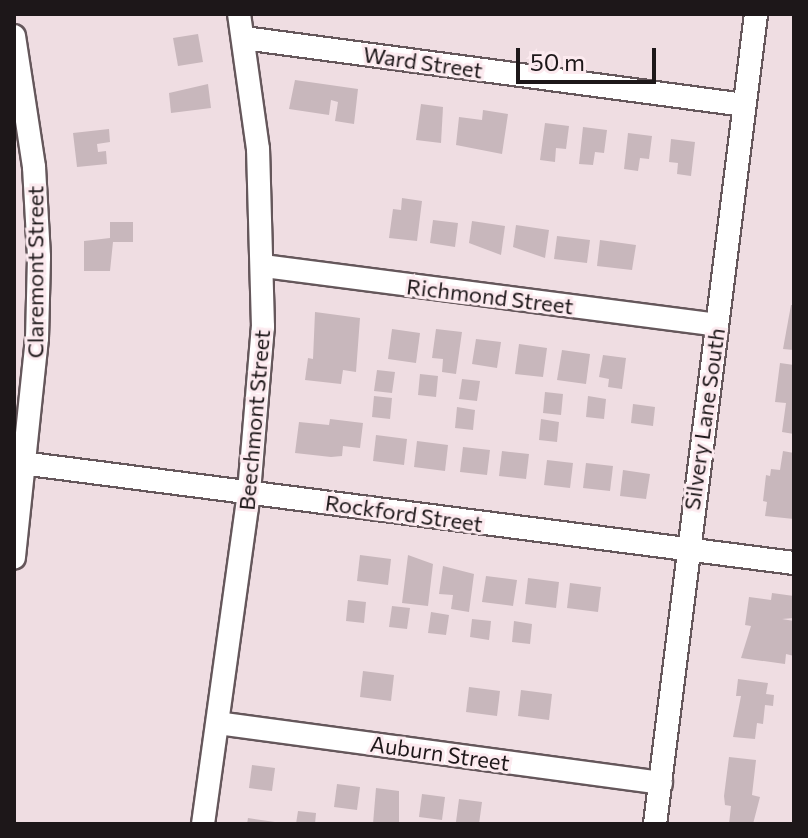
<!DOCTYPE html>
<html>
<head>
<meta charset="utf-8">
<style>
	body { margin:0 }
	#map { position:relative; width:808px; height:838px; overflow:hidden; background:#efdde2; font-family:Commissioner,sans-serif }
	div>[style] { position:absolute }
	.building>* { inset:0; background:#c8b7bc }
	.roads { filter:drop-shadow(2px 0 #65575b) drop-shadow(-2px 0 #65575b) drop-shadow(0 2px #65575b) drop-shadow(0 -2px #65575b) }
	.street>* { height:22px; margin:-11px; padding:0 11px; transform-origin:11px; border-radius:11px; background:#fff }
	span { translate:-50% -50%; white-space:nowrap; text-align:center; line-height:1.15; -webkit-text-stroke:6px #fceaef; paint-order:stroke }
	.street-label { font-size:22px; color:#1d1719 }
	.frame { position:absolute; inset:0; border:16px solid #1d1719; pointer-events:none }
	.scale { position:absolute; left:516px; top:48px; width:140px; height:36px; box-sizing:border-box; border:4px solid #1d1719; border-top:0; padding-left:10px; font-size:24px; line-height:28px; white-space:nowrap; color:#1d1719; -webkit-text-stroke:6px #fceaef; paint-order:stroke }
</style>
</head>
<body>
<div id="map">
	<div class="building">
		<div style="clip-path:polygon(198px 34px,203px 62px,178px 66px,173px 38px)"></div>
		<div style="clip-path:polygon(295px 80px,358px 89px,354px 124px,335px 121px,338px 102px,331px 100px,329px 115px,289px 109px)"></div>
		<div style="clip-path:polygon(208px 84px,211px 108px,171px 113px,169px 93px)"></div>
		<div style="clip-path:polygon(421px 104px,443px 107px,441px 143px,416px 140px)"></div>
		<div style="clip-path:polygon(483px 110px,508px 114px,502px 154px,456px 145px,459px 117px,482px 120px)"></div>
		<div style="clip-path:polygon(545px 123px,569px 126px,566px 149px,556px 148px,555px 162px,540px 160px)"></div>
		<div style="clip-path:polygon(583px 127px,607px 130px,604px 153px,595px 152px,593px 165px,579px 164px)"></div>
		<div style="clip-path:polygon(109px 129px,110px 142px,97px 144px,98px 152px,106px 151px,107px 164px,77px 167px,73px 133px)"></div>
		<div style="clip-path:polygon(628px 133px,652px 136px,649px 159px,640px 158px,638px 171px,624px 169px)"></div>
		<div style="clip-path:polygon(671px 139px,695px 142px,691px 176px,677px 174px,678px 163px,669px 162px)"></div>
		<div style="clip-path:polygon(402px 198px,422px 201px,417px 241px,389px 238px,393px 209px,401px 210px)"></div>
		<div style="clip-path:polygon(433px 220px,458px 223px,455px 247px,430px 243px)"></div>
		<div style="clip-path:polygon(472px 221px,505px 226px,501px 255px,469px 243px)"></div>
		<div style="clip-path:polygon(110px 222px,133px 222px,133px 242px,113px 242px,110px 271px,84px 271px,84px 241px,110px 238px)"></div>
		<div style="clip-path:polygon(516px 225px,549px 230px,545px 258px,513px 247px)"></div>
		<div style="clip-path:polygon(557px 236px,590px 240px,587px 263px,554px 259px)"></div>
		<div style="clip-path:polygon(600px 240px,636px 245px,632px 270px,597px 266px)"></div>
		<div style="clip-path:polygon(791px 305px,794px 305px,794px 350px,783px 349px)"></div>
		<div style="clip-path:polygon(315px 312px,360px 318px,356px 372px,343px 370px,341px 384px,305px 380px,308px 358px,313px 359px)"></div>
		<div style="clip-path:polygon(392px 329px,420px 333px,416px 363px,388px 359px)"></div>
		<div style="clip-path:polygon(436px 329px,462px 332px,456px 374px,442px 372px,443px 359px,432px 358px)"></div>
		<div style="clip-path:polygon(476px 339px,501px 342px,497px 368px,472px 364px)"></div>
		<div style="clip-path:polygon(519px 344px,547px 348px,543px 377px,515px 374px)"></div>
		<div style="clip-path:polygon(562px 350px,590px 354px,586px 384px,557px 380px)"></div>
		<div style="clip-path:polygon(603px 355px,626px 358px,622px 389px,608px 387px,609px 379px,599px 377px)"></div>
		<div style="clip-path:polygon(780px 363px,794px 365px,794px 434px,782px 432px,786px 403px,775px 402px)"></div>
		<div style="clip-path:polygon(377px 370px,395px 372px,392px 393px,374px 391px)"></div>
		<div style="clip-path:polygon(420px 374px,438px 376px,436px 397px,418px 395px)"></div>
		<div style="clip-path:polygon(462px 379px,480px 381px,477px 401px,459px 399px)"></div>
		<div style="clip-path:polygon(545px 392px,563px 394px,561px 415px,543px 413px)"></div>
		<div style="clip-path:polygon(374px 396px,392px 398px,390px 419px,372px 417px)"></div>
		<div style="clip-path:polygon(588px 396px,606px 399px,604px 419px,586px 417px)"></div>
		<div style="clip-path:polygon(633px 404px,655px 407px,653px 426px,631px 423px)"></div>
		<div style="clip-path:polygon(457px 407px,475px 410px,473px 430px,455px 428px)"></div>
		<div style="clip-path:polygon(330px 419px,363px 423px,360px 448px,343px 446px,342px 456px,331px 457px,295px 453px,299px 422px,329px 425px)"></div>
		<div style="clip-path:polygon(541px 419px,559px 422px,557px 442px,539px 440px)"></div>
		<div style="clip-path:polygon(376px 435px,407px 439px,404px 465px,373px 461px)"></div>
		<div style="clip-path:polygon(417px 441px,448px 445px,445px 471px,414px 467px)"></div>
		<div style="clip-path:polygon(463px 447px,490px 450px,487px 475px,460px 472px)"></div>
		<div style="clip-path:polygon(502px 451px,529px 454px,526px 479px,499px 476px)"></div>
		<div style="clip-path:polygon(783px 451px,794px 453px,794px 519px,765px 516px,767px 502px,763px 501px,766px 475px,770px 476px,771px 469px,780px 470px)"></div>
		<div style="clip-path:polygon(547px 460px,573px 463px,570px 488px,544px 485px)"></div>
		<div style="clip-path:polygon(586px 463px,613px 466px,610px 491px,583px 488px)"></div>
		<div style="clip-path:polygon(623px 470px,650px 474px,646px 499px,620px 496px)"></div>
		<div style="clip-path:polygon(360px 555px,391px 559px,388px 585px,357px 581px)"></div>
		<div style="clip-path:polygon(408px 555px,433px 564px,428px 606px,402px 603px)"></div>
		<div style="clip-path:polygon(443px 566px,474px 574px,469px 612px,451px 609px,453px 595px,439px 594px)"></div>
		<div style="clip-path:polygon(486px 576px,517px 580px,513px 606px,482px 602px)"></div>
		<div style="clip-path:polygon(528px 578px,559px 582px,556px 608px,525px 604px)"></div>
		<div style="clip-path:polygon(570px 583px,601px 587px,598px 612px,567px 608px)"></div>
		<div style="clip-path:polygon(772px 593px,794px 596px,794px 618px,782px 619px,794px 621px,794px 656px,786px 654px,785px 664px,741px 658px,751px 626px,745px 625px,749px 597px,771px 600px)"></div>
		<div style="clip-path:polygon(348px 600px,366px 602px,364px 623px,346px 621px)"></div>
		<div style="clip-path:polygon(392px 606px,410px 608px,407px 629px,389px 627px)"></div>
		<div style="clip-path:polygon(431px 612px,449px 615px,446px 635px,428px 633px)"></div>
		<div style="clip-path:polygon(472px 619px,491px 621px,489px 640px,470px 637px)"></div>
		<div style="clip-path:polygon(514px 621px,532px 624px,530px 644px,512px 642px)"></div>
		<div style="clip-path:polygon(363px 671px,394px 675px,391px 701px,360px 697px)"></div>
		<div style="clip-path:polygon(738px 679px,768px 683px,766px 694px,774px 695px,773px 706px,765px 705px,763px 724px,757px 723px,755px 739px,733px 737px,741px 696px,736px 696px)"></div>
		<div style="clip-path:polygon(469px 687px,500px 691px,497px 716px,466px 712px)"></div>
		<div style="clip-path:polygon(521px 690px,552px 694px,549px 720px,518px 716px)"></div>
		<div style="clip-path:polygon(729px 757px,756px 760px,752px 795px,760px 797px,753px 824px,729px 824px,731px 806px,725px 805px,724px 796px)"></div>
		<div style="clip-path:polygon(252px 765px,275px 768px,272px 791px,249px 788px)"></div>
		<div style="clip-path:polygon(337px 784px,360px 787px,357px 810px,334px 807px)"></div>
		<div style="clip-path:polygon(376px 788px,399px 791px,399px 824px,373px 824px)"></div>
		<div style="clip-path:polygon(422px 794px,445px 797px,442px 820px,419px 817px)"></div>
		<div style="clip-path:polygon(459px 799px,482px 802px,479px 824px,456px 822px)"></div>
		<div style="clip-path:polygon(298px 811px,316px 813px,315px 824px,296px 824px)"></div>
		<div style="clip-path:polygon(248px 818px,275px 822px,275px 824px,247px 824px)"></div>
	</div>
	<div class="roads">
		<div class="street">
			<div style="left:14px;top:36px;width:133px;rotate:81.3deg"></div>
			<div style="left:34px;top:167px;width:90px;rotate:86.8deg"></div>
			<div style="left:39px;top:257px;width:81px;rotate:91.4deg"></div>
			<div style="left:37px;top:338px;width:221px;rotate:96deg"></div>
			<div style="left:244px;top:38px;width:505px;rotate:7.62deg"></div>
			<div style="left:264px;top:266px;width:456px;rotate:7.4deg"></div>
			<div style="left:14px;top:462px;width:787px;rotate:7.38deg"></div>
			<div style="left:218px;top:723px;width:447px;rotate:7.7deg"></div>
			<div style="left:203px;top:824px;width:335px;rotate:-82.1deg"></div>
			<div style="left:249px;top:492px;width:166px;rotate:-85.2deg"></div>
			<div style="left:263px;top:327px;width:178px;rotate:-91.6deg"></div>
			<div style="left:258px;top:149px;width:136px;rotate:-98deg"></div>
			<div style="left:655px;top:824px;width:816px;rotate:-82.89deg"></div>
		</div>
	</div>
	<div class="street-label">
		<span style="left:423px;top:62px;rotate:8deg">Ward Street</span>
		<span style="left:35px;top:272px;rotate:-90deg">Claremont Street</span>
		<span style="left:490px;top:296px;rotate:7deg">Richmond Street</span>
		<span style="left:704px;top:419px;rotate:-82deg">Silvery Lane South</span>
		<span style="left:254px;top:420px;rotate:-85deg">Beechmont Street</span>
		<span style="left:404px;top:513px;rotate:8deg">Rockford Street</span>
		<span style="left:440px;top:753px;rotate:8deg">Auburn Street</span>
	</div>
	<div class="frame"></div>
	<div class="scale">50 m</div>
</div>
</body>
</html>
